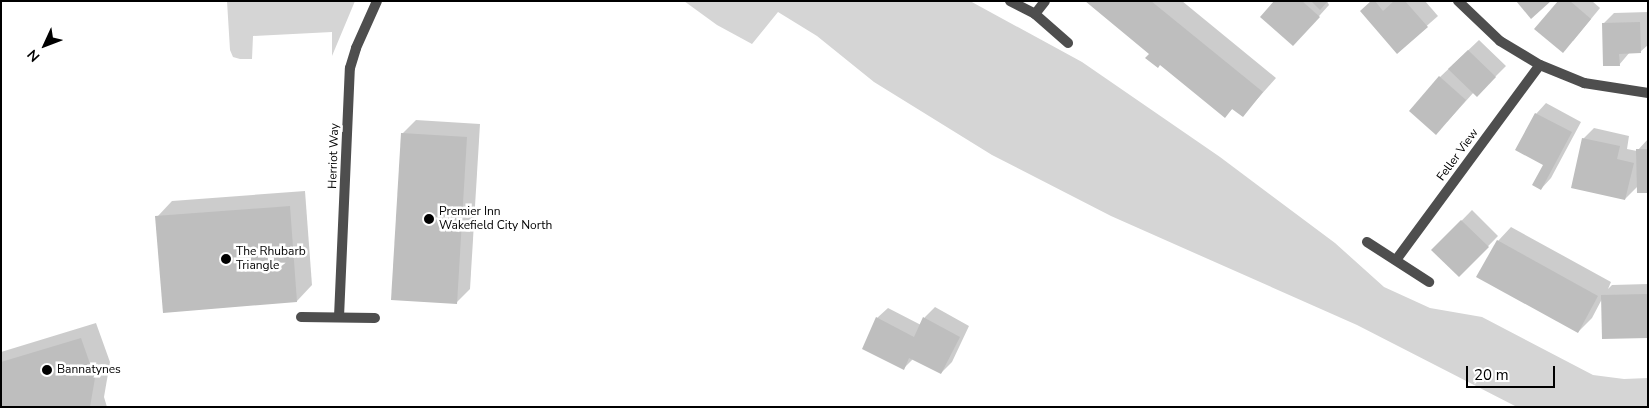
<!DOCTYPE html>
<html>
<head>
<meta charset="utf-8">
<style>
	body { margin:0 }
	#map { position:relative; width:1649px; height:408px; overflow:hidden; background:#fff; font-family:"Nunito Sans",sans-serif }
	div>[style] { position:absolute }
	.green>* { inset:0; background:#d5d5d5 }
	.shadow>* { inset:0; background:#0003 }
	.building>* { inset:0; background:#bebebe }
	.service>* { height:10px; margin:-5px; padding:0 5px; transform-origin:5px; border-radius:5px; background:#4e4e4e }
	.minor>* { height:10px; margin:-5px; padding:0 5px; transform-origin:5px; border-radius:5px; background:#4e4e4e }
	.dots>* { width:14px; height:14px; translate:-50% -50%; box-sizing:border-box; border:2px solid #fff; border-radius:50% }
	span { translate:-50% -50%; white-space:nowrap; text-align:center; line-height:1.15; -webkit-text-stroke:5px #fff; paint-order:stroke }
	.street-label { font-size:12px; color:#000 }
	.poi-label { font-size:12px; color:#000 }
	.left { translate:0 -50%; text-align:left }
	.frame { position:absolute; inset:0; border:2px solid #000; pointer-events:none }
	.north { position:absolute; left:20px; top:20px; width:50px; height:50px; -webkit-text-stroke:4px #fff; paint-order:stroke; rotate:227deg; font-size:14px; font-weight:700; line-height:20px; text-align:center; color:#000 }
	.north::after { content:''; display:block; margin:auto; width:18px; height:22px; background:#000; clip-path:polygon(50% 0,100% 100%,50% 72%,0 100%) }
	.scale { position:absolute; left:1466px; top:366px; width:89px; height:22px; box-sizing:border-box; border:2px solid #000; border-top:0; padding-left:6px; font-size:15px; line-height:18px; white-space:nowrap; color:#000; -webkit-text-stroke:4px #fff; paint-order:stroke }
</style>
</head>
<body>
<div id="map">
	<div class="green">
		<div style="clip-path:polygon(227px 1px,355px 1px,332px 56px,332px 32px,253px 36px,252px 59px,240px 59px,233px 57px,230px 50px)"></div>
		<div style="clip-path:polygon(684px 1px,970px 1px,1082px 62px,1220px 157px,1335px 243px,1384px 287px,1430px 308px,1482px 317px,1593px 375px,1624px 379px,1648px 378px,1648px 407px,1517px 407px,1357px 325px,1111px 216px,992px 155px,874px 82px,817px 36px,778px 12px,752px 44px,717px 25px)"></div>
	</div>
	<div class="shadow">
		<div style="clip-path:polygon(1088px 1px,1182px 1px,1276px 78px,1242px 116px,1233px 108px,1225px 116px)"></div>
		<div style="clip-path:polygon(1276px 1px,1327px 1px,1329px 5px,1303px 34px)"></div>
		<div style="clip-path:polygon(1372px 1px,1425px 1px,1438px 16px,1397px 52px)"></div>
		<div style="clip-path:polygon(1559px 1px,1592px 1px,1600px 8px,1573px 41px)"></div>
		<div style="clip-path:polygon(1648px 12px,1648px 45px,1640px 52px,1630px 52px,1619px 65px,1603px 24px,1614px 13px)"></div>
		<div style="clip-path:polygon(1479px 40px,1506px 66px,1477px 95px,1474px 92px,1447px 122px,1411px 111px,1440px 77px)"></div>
		<div style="clip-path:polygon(1546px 103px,1581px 122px,1551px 178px,1541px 189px,1545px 164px,1536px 114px)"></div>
		<div style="clip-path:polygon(416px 120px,480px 124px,470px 289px,456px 303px,402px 134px)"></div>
		<div style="clip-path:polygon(1594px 128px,1629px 136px,1627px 149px,1637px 151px,1648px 139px,1648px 192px,1638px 186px,1625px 199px,1583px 139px)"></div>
		<div style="clip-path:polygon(305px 191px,312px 285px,297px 301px,157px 217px,172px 201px)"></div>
		<div style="clip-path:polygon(1472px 210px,1498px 236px,1459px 276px,1433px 250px)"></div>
		<div style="clip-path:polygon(1511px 227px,1611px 282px,1608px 289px,1612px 285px,1648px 284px,1648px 337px,1602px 299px,1592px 318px,1578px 332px,1498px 241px)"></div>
		<div style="clip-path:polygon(935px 307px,969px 326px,952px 362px,941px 373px,913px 359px,904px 368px,877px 318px,888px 308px,921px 325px,925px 317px)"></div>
		<div style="clip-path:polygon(96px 323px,110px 362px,104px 397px,107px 407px,1px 407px,1px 352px)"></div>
	</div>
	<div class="building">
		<div style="clip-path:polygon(1085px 1px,1151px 1px,1263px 92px,1243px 117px,1232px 109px,1225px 118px,1160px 65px,1158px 68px,1145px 58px,1149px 54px)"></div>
		<div style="clip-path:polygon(1274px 1px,1302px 1px,1320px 17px,1293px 46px,1260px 17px)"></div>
		<div style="clip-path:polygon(1311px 1px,1328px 1px,1320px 10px)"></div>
		<div style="clip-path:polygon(1371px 1px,1375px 1px,1383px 11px,1394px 1px,1405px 1px,1428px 27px,1397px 54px,1360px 11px)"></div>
		<div style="clip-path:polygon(1516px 1px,1551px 1px,1531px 19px)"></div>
		<div style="clip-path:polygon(1558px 1px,1570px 1px,1591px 19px,1563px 53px,1534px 29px)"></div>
		<div style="clip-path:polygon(1640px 22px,1641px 53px,1619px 54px,1620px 66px,1603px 66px,1602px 23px)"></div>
		<div style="clip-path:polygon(1468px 50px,1496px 77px,1477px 97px,1448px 69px)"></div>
		<div style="clip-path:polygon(1439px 76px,1466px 100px,1436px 135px,1409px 111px)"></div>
		<div style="clip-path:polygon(1535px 113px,1572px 132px,1541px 190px,1532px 185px,1543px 165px,1515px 150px)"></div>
		<div style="clip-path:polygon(401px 133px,467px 137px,457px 304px,391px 300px)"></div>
		<div style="clip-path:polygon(1582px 138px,1620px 146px,1617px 159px,1634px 163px,1625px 200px,1571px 188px)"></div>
		<div style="clip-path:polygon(1636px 149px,1648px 149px,1648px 193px,1637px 193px)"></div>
		<div style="clip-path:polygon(290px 206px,297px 302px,163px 313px,155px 216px)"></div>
		<div style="clip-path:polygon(1461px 220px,1489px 247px,1459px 277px,1431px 250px)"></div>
		<div style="clip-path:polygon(1497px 240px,1598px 296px,1578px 333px,1476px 277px)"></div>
		<div style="clip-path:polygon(1648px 294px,1648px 338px,1602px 339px,1601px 295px)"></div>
		<div style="clip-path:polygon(876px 317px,914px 337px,923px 317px,960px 337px,941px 374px,909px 358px,904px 370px,862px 349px)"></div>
		<div style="clip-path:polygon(81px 338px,95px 378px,90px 407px,1px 407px,1px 362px)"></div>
	</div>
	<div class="service">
		<div style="left:301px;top:317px;width:74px;rotate:0.8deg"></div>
		<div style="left:339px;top:317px;width:249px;rotate:-87.5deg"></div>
		<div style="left:350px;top:68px;width:21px;rotate:-73deg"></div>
		<div style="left:356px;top:48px;width:51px;rotate:-65.9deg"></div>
	</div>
	<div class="minor">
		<div style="left:1010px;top:1px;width:28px;rotate:27deg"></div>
		<div style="left:1035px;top:14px;width:44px;rotate:41.3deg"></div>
		<div style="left:1458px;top:1px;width:58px;rotate:43.6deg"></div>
		<div style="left:1500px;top:41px;width:47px;rotate:31deg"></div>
		<div style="left:1540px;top:65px;width:48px;rotate:22.2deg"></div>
		<div style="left:1584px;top:83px;width:65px;rotate:8.9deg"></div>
		<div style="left:1035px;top:14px;width:16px;rotate:-52deg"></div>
		<div style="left:1367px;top:242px;width:74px;rotate:32.8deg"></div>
		<div style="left:1396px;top:260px;width:242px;rotate:-53.6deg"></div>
	</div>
	<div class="dots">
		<div style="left:429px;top:219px;background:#000"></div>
		<div style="left:226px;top:259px;background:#000"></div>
		<div style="left:47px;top:370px;background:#000"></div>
	</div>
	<div class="street-label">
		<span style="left:1458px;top:155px;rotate:-54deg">Feller View</span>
		<span style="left:334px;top:156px;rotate:-88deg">Herriot Way</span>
	</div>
	<div class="poi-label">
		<span class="left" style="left:439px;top:219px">Premier Inn<br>Wakefield City North</span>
		<span class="left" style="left:236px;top:259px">The Rhubarb<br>Triangle</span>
		<span class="left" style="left:57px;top:370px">Bannatynes</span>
	</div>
	<div class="frame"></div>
	<div class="north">N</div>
	<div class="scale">20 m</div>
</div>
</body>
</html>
